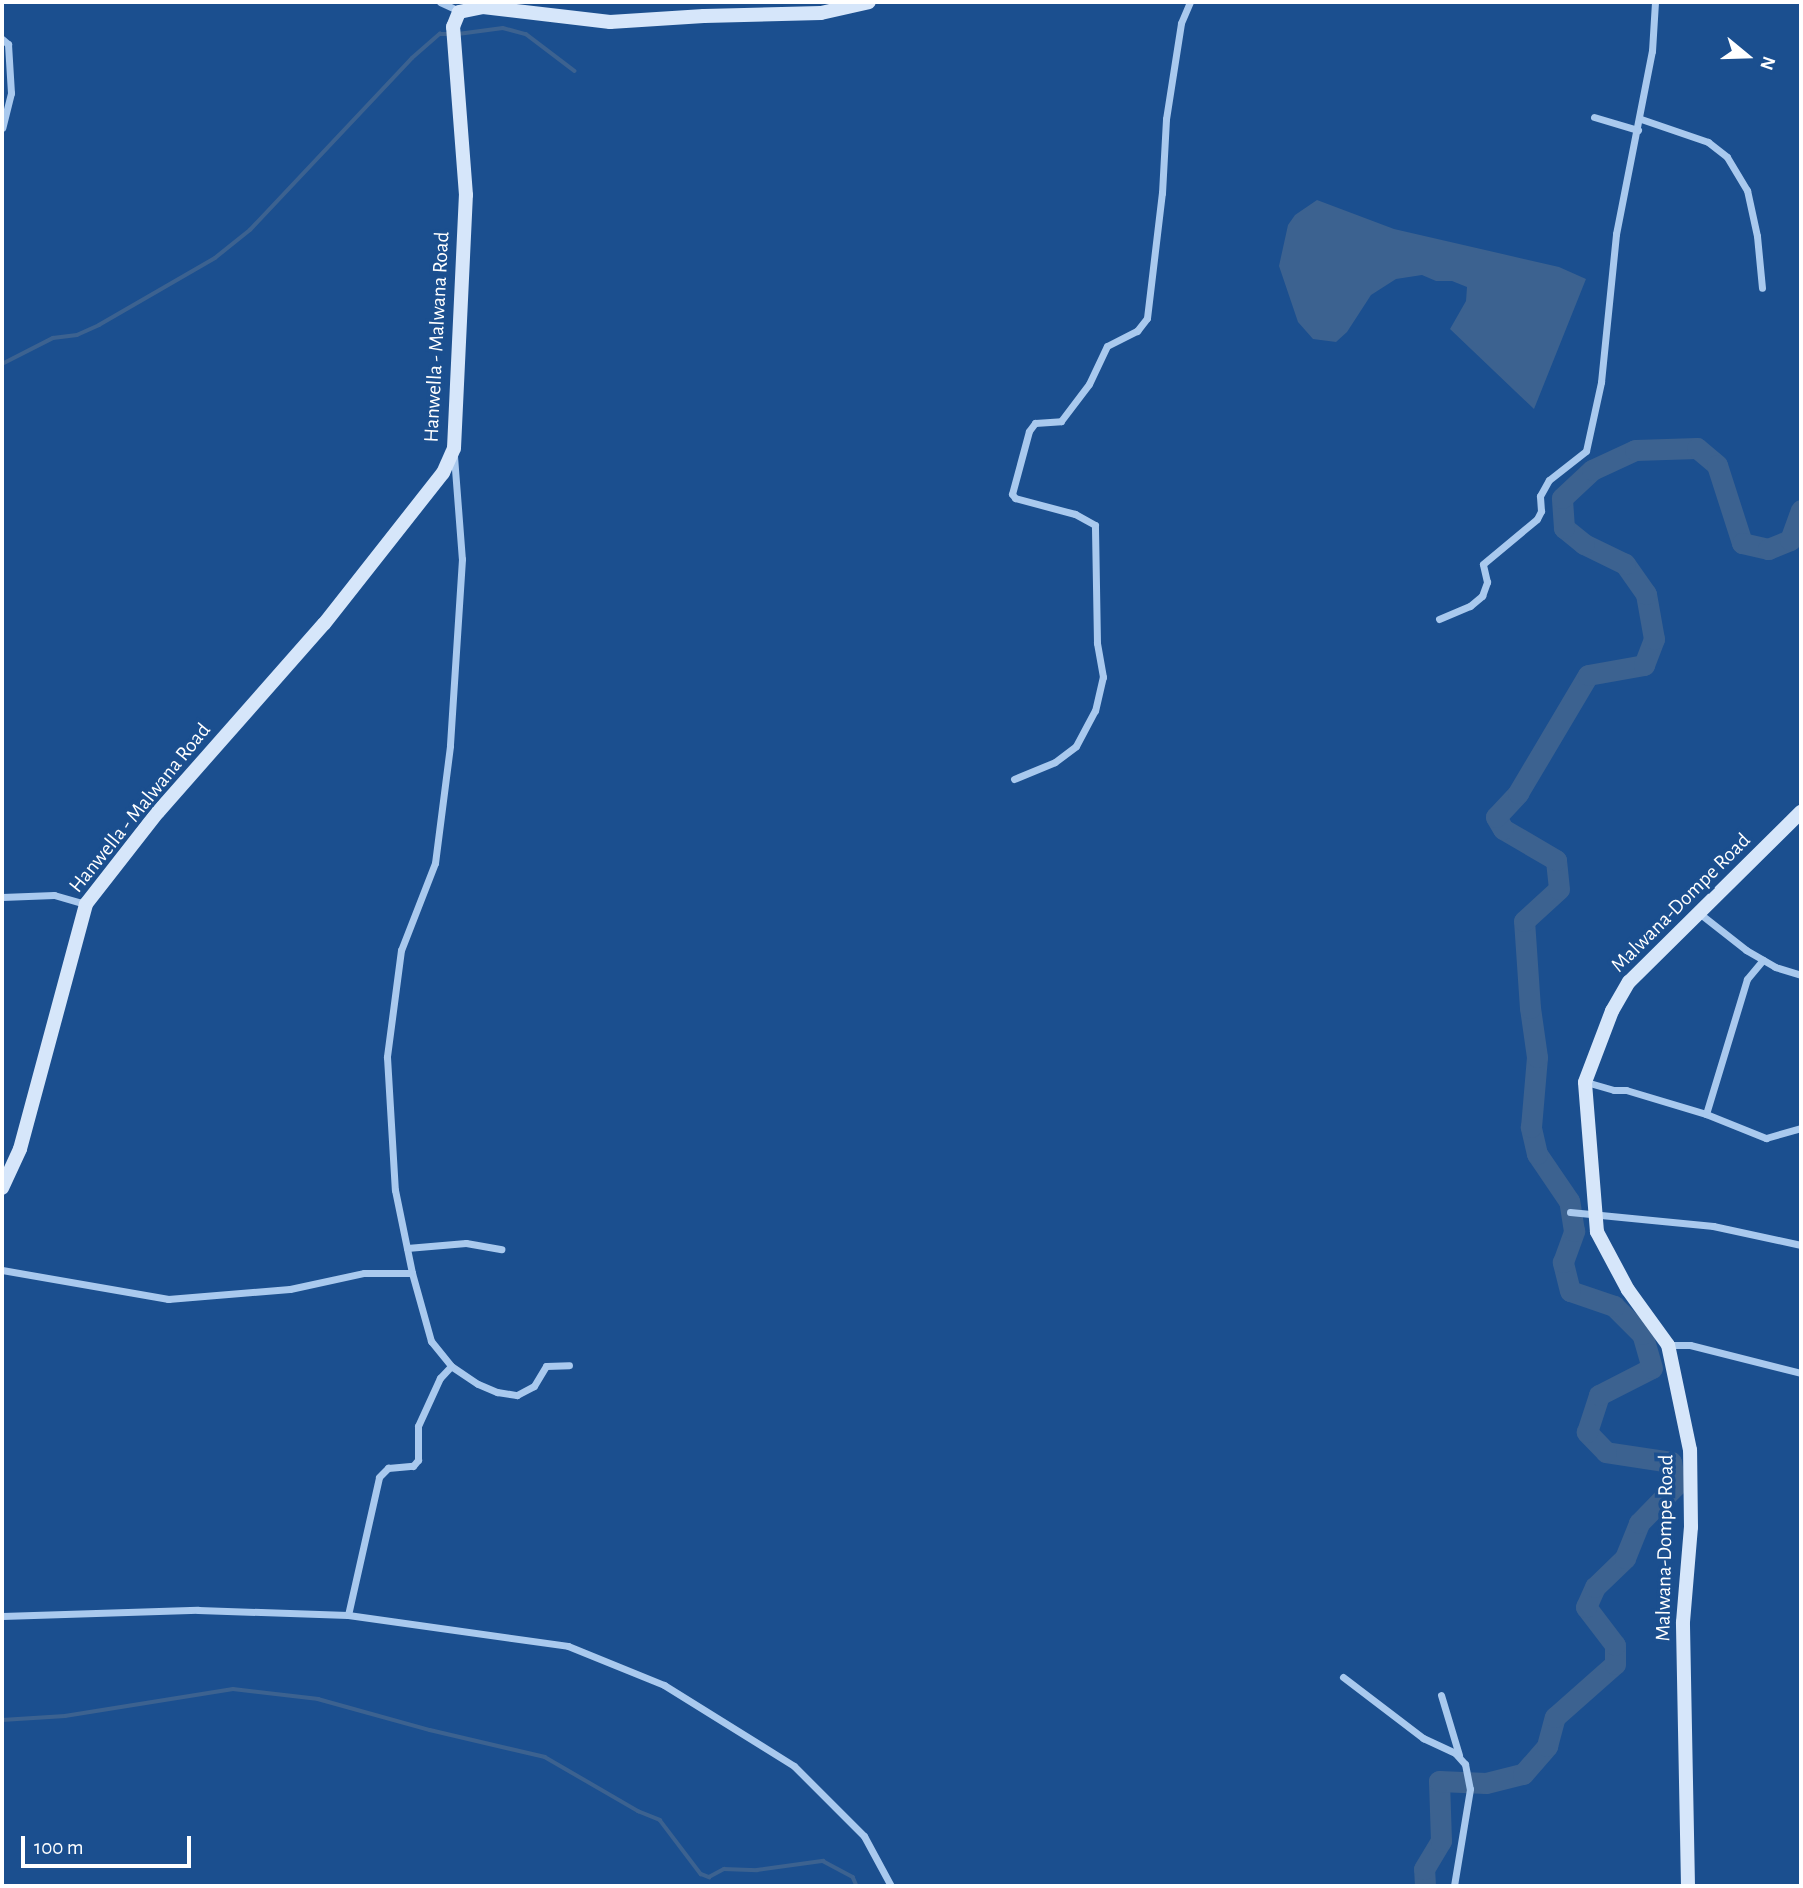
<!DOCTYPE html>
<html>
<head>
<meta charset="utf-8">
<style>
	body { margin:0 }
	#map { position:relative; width:1803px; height:1888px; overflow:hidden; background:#1b4f8f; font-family:"Alegreya Sans",sans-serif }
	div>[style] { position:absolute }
	.water>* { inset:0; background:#3c6290 }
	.stream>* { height:3.5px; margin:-1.75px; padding:0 1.75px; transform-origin:1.75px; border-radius:1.75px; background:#3c6290 }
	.river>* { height:21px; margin:-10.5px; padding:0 10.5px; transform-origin:10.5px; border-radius:10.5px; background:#3c6290 }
	.street>* { height:7px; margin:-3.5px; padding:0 3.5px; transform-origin:3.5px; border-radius:3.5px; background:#a9c9ee }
	.secondary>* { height:14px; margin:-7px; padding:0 7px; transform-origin:7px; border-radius:7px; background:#d6e6fa }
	span { translate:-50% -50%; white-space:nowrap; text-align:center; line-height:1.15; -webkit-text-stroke:7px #1b4f8f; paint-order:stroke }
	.street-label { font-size:21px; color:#fff }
	.frame { position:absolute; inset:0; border:4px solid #fff; pointer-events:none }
	.north { position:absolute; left:1712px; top:21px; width:70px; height:70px; -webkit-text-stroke:5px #1b4f8f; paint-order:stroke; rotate:109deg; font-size:19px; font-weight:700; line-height:28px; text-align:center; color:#fff }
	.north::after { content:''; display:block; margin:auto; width:24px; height:32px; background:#fff; clip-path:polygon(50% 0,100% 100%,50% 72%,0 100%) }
	.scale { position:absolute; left:21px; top:1836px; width:170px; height:32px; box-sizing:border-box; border:4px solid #fff; border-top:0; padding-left:9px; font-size:21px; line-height:24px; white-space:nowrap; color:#fff; -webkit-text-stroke:5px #1b4f8f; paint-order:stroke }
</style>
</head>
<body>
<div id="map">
	<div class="water">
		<div style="clip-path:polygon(1317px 200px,1394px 229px,1559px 267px,1586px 279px,1534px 409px,1450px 329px,1466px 301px,1467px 287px,1452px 281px,1436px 281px,1422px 275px,1396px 279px,1371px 295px,1347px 332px,1336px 342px,1313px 339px,1298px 322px,1279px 266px,1288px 225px,1295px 215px)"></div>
	</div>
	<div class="stream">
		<div style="left:458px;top:34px;width:45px;rotate:-7.6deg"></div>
		<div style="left:503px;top:28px;width:24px;rotate:15deg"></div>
		<div style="left:526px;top:34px;width:61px;rotate:37.1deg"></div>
		<div style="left:2px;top:364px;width:57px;rotate:-27deg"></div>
		<div style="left:53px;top:338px;width:24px;rotate:-7deg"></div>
		<div style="left:77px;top:335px;width:24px;rotate:-24deg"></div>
		<div style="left:99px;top:325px;width:134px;rotate:-30deg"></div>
		<div style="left:215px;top:258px;width:45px;rotate:-38.7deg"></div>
		<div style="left:250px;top:230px;width:236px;rotate:-46.7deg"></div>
		<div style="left:412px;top:58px;width:37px;rotate:-41deg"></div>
		<div style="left:440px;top:34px;width:10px"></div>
		<div style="left:2px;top:1720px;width:63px;rotate:-3.6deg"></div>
		<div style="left:65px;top:1716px;width:170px;rotate:-9.1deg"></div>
		<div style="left:233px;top:1689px;width:86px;rotate:6.7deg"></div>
		<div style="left:318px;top:1699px;width:116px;rotate:15.5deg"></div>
		<div style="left:430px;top:1730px;width:118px;rotate:13.2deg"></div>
		<div style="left:545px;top:1757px;width:108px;rotate:30.1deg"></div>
		<div style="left:638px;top:1811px;width:24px;rotate:22deg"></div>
		<div style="left:660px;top:1820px;width:68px;rotate:52.8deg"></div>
		<div style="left:701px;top:1874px;width:9px;rotate:21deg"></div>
		<div style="left:709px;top:1877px;width:17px;rotate:-28deg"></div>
		<div style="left:724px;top:1869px;width:33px;rotate:2deg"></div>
		<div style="left:757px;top:1870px;width:67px;rotate:-7.8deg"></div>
		<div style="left:823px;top:1861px;width:34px;rotate:28deg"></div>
		<div style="left:853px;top:1877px;width:10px;rotate:66deg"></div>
	</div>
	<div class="river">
		<div style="left:1425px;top:1886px;width:17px;rotate:-93deg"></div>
		<div style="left:1424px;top:1869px;width:33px;rotate:-59deg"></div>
		<div style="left:1441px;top:1841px;width:60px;rotate:-91.9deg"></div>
		<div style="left:1439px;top:1781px;width:47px;rotate:2.4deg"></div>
		<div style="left:1486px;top:1783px;width:38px;rotate:-14deg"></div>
		<div style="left:1523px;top:1774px;width:37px;rotate:-49deg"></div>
		<div style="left:1547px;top:1746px;width:30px;rotate:-75deg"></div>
		<div style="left:1555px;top:1717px;width:80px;rotate:-41.5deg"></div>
		<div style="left:1615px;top:1664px;width:19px;rotate:-90deg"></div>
		<div style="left:1615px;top:1645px;width:48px;rotate:-127.3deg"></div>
		<div style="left:1586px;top:1607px;width:22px;rotate:-66deg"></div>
		<div style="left:1595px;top:1587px;width:42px;rotate:-44deg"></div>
		<div style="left:1625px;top:1558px;width:38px;rotate:-68deg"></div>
		<div style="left:1639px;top:1523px;width:52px;rotate:-45.8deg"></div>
		<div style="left:1675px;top:1486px;width:24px;rotate:-99deg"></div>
		<div style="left:1671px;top:1462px;width:66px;rotate:-171.3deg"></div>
		<div style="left:1606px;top:1452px;width:28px;rotate:-134deg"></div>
		<div style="left:1587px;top:1432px;width:39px;rotate:-72deg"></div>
		<div style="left:1599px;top:1395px;width:59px;rotate:-27deg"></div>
		<div style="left:1652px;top:1368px;width:35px;rotate:-106deg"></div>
		<div style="left:1642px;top:1334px;width:40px;rotate:-135deg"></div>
		<div style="left:1614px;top:1306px;width:46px;rotate:-161.2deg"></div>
		<div style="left:1570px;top:1291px;width:30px;rotate:-104deg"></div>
		<div style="left:1563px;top:1262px;width:33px;rotate:-70deg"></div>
		<div style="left:1574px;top:1231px;width:30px;rotate:-99deg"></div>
		<div style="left:1569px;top:1201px;width:57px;rotate:-124.2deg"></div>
		<div style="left:1537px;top:1154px;width:28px;rotate:-103deg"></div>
		<div style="left:1531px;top:1127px;width:70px;rotate:-85.1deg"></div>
		<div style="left:1537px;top:1057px;width:49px;rotate:-98.1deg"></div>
		<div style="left:1530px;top:1008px;width:87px;rotate:-93.9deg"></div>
		<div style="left:1524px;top:921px;width:47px;rotate:-42.4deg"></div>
		<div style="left:1559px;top:889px;width:29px;rotate:-96deg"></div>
		<div style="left:1556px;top:860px;width:61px;rotate:-149.7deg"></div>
		<div style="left:1503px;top:829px;width:14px;rotate:-120deg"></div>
		<div style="left:1496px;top:817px;width:33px;rotate:-47deg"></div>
		<div style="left:1518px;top:793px;width:137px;rotate:-59.3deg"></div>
		<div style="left:1588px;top:675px;width:57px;rotate:-10.1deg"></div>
		<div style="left:1644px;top:665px;width:28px;rotate:-69deg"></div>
		<div style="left:1654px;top:639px;width:46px;rotate:-100.1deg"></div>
		<div style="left:1646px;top:594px;width:37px;rotate:-125deg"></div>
		<div style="left:1625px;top:564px;width:46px;rotate:-154deg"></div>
		<div style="left:1584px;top:544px;width:26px;rotate:-141deg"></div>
		<div style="left:1564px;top:528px;width:30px;rotate:-94deg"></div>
		<div style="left:1562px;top:498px;width:41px;rotate:-43deg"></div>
		<div style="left:1592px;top:470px;width:47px;rotate:-24.9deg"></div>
		<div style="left:1635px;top:450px;width:62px;rotate:-1.8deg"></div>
		<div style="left:1697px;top:448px;width:26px;rotate:40deg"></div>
		<div style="left:1717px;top:465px;width:82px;rotate:72.2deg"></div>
		<div style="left:1742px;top:543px;width:27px;rotate:13deg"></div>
		<div style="left:1768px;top:549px;width:24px;rotate:-22deg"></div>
		<div style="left:1790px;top:540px;width:32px;rotate:-70deg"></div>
	</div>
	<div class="street">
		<div style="left:440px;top:2px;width:21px;rotate:25deg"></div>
		<div style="left:2px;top:39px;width:8px;rotate:40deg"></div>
		<div style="left:8px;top:44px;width:49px;rotate:86.5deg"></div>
		<div style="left:11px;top:93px;width:36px;rotate:104deg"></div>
		<div style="left:1594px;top:117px;width:46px;rotate:16.5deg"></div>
		<div style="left:1641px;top:119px;width:71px;rotate:18.9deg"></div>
		<div style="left:1708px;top:142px;width:24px;rotate:38deg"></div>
		<div style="left:1727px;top:157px;width:39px;rotate:59deg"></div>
		<div style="left:1747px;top:190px;width:47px;rotate:77.7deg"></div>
		<div style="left:1757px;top:236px;width:52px;rotate:84.5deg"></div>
		<div style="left:454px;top:456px;width:103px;rotate:85.6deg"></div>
		<div style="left:462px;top:559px;width:187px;rotate:93.7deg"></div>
		<div style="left:450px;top:746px;width:118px;rotate:97.3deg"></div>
		<div style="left:435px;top:863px;width:93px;rotate:111.3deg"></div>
		<div style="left:401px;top:950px;width:108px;rotate:97.5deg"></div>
		<div style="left:387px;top:1057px;width:133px;rotate:86.6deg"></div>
		<div style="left:395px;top:1190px;width:85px;rotate:78.4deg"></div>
		<div style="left:412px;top:1273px;width:71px;rotate:74.4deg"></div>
		<div style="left:431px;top:1341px;width:32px;rotate:51deg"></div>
		<div style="left:451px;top:1366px;width:32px;rotate:34deg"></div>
		<div style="left:478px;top:1384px;width:21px;rotate:23deg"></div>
		<div style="left:497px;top:1392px;width:20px;rotate:9deg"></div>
		<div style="left:517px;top:1395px;width:19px;rotate:-28deg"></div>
		<div style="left:534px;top:1386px;width:23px;rotate:-59deg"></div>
		<div style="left:546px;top:1366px;width:23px;rotate:-2deg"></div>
		<div style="left:1439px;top:619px;width:34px;rotate:-23deg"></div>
		<div style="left:1470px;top:606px;width:16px;rotate:-40deg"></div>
		<div style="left:1482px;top:596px;width:15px;rotate:-70deg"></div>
		<div style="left:1487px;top:582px;width:18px;rotate:-103deg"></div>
		<div style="left:1483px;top:564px;width:70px;rotate:-39.8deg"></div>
		<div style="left:1537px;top:519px;width:9px;rotate:-63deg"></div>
		<div style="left:1541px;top:511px;width:15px;rotate:-94deg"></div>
		<div style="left:1540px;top:496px;width:18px;rotate:-61deg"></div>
		<div style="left:1549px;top:480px;width:47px;rotate:-38.1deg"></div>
		<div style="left:1586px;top:451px;width:71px;rotate:-77.7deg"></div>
		<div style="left:1601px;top:382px;width:149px;rotate:-84.2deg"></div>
		<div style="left:1616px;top:234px;width:187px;rotate:-78.9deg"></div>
		<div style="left:1652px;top:51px;width:49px;rotate:-86.5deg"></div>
		<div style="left:1014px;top:779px;width:44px;rotate:-22.5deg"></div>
		<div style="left:1055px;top:762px;width:26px;rotate:-37deg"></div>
		<div style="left:1076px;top:746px;width:40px;rotate:-62deg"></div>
		<div style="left:1095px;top:711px;width:35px;rotate:-77deg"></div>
		<div style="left:1103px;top:677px;width:35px;rotate:-100deg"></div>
		<div style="left:1097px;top:643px;width:118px;rotate:-91deg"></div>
		<div style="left:1095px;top:525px;width:23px;rotate:-151deg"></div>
		<div style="left:1075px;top:514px;width:62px;rotate:-165.1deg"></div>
		<div style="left:1015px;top:498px;width:5px;rotate:-127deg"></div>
		<div style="left:1012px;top:494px;width:65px;rotate:-74.9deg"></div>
		<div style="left:1029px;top:431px;width:10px;rotate:-53deg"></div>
		<div style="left:1035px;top:423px;width:26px;rotate:-4deg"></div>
		<div style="left:1061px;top:421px;width:46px;rotate:-52.9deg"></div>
		<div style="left:1089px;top:384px;width:42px;rotate:-64.7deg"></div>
		<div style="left:1107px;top:346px;width:34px;rotate:-27deg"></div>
		<div style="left:1137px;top:331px;width:16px;rotate:-52deg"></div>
		<div style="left:1147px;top:318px;width:126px;rotate:-83.2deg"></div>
		<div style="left:1162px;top:193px;width:74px;rotate:-86.9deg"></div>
		<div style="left:1166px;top:119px;width:97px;rotate:-81.1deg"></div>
		<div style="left:1181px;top:23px;width:23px;rotate:-67deg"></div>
		<div style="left:2px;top:897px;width:52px;rotate:-2.2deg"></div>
		<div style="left:54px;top:895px;width:33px;rotate:16deg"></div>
		<div style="left:1699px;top:913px;width:60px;rotate:38.2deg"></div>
		<div style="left:1746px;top:950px;width:34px;rotate:30deg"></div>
		<div style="left:1775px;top:967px;width:27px;rotate:17deg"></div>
		<div style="left:1586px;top:1082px;width:29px;rotate:16deg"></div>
		<div style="left:1614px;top:1090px;width:12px"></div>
		<div style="left:1626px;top:1090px;width:84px;rotate:16.7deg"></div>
		<div style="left:1706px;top:1114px;width:65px;rotate:21.8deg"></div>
		<div style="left:1766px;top:1138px;width:36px;rotate:-16deg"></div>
		<div style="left:1706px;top:1114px;width:141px;rotate:-73.1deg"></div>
		<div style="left:1747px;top:979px;width:25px;rotate:-50deg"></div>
		<div style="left:1570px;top:1212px;width:144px;rotate:5.6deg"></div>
		<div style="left:1713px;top:1226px;width:90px;rotate:12.2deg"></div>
		<div style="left:407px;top:1248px;width:59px;rotate:-4.8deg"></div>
		<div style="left:466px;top:1243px;width:36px;rotate:10deg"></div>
		<div style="left:2px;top:1270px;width:169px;rotate:9.9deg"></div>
		<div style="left:168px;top:1299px;width:122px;rotate:-4.7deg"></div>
		<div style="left:290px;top:1289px;width:76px;rotate:-12.2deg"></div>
		<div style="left:364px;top:1273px;width:48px"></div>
		<div style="left:1668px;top:1345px;width:22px"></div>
		<div style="left:1690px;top:1345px;width:114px;rotate:14.2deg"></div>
		<div style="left:348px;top:1615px;width:141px;rotate:-77.3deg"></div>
		<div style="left:379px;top:1477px;width:13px;rotate:-45deg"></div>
		<div style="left:388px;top:1468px;width:25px;rotate:-5deg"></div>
		<div style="left:413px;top:1466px;width:8px;rotate:-50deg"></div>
		<div style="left:418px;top:1460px;width:34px;rotate:-90deg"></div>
		<div style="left:418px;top:1426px;width:53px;rotate:-65.4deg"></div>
		<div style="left:440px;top:1378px;width:16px;rotate:-47deg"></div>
		<div style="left:2px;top:1616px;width:196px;rotate:-1.8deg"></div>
		<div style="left:198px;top:1610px;width:150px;rotate:1.9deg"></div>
		<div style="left:348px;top:1615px;width:222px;rotate:8deg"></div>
		<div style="left:568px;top:1646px;width:104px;rotate:22.1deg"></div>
		<div style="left:664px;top:1685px;width:153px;rotate:31.9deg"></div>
		<div style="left:794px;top:1766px;width:99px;rotate:45deg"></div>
		<div style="left:864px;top:1836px;width:57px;rotate:61.6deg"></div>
		<div style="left:1343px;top:1677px;width:101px;rotate:37.3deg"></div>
		<div style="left:1423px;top:1738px;width:35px;rotate:25deg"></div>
		<div style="left:1455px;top:1753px;width:15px;rotate:48deg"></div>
		<div style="left:1465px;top:1764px;width:25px;rotate:79deg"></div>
		<div style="left:1470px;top:1789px;width:98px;rotate:99.4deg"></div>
		<div style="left:1441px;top:1695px;width:63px;rotate:73.3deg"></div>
	</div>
	<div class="secondary">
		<div style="left:2px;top:1188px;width:43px;rotate:-65.2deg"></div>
		<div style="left:20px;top:1149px;width:254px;rotate:-74.9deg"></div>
		<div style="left:86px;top:904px;width:117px;rotate:-52deg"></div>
		<div style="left:158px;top:812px;width:251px;rotate:-48.6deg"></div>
		<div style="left:324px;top:624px;width:192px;rotate:-51.8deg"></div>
		<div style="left:443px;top:473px;width:27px;rotate:-66deg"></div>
		<div style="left:454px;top:448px;width:253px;rotate:-87.3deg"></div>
		<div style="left:466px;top:195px;width:169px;rotate:-94.4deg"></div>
		<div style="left:453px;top:27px;width:16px;rotate:-68deg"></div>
		<div style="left:459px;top:12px;width:25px;rotate:-12deg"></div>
		<div style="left:483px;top:7px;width:128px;rotate:6.7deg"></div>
		<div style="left:610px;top:22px;width:94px;rotate:-3.7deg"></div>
		<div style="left:704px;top:16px;width:117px;rotate:-1.5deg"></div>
		<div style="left:821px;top:13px;width:49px;rotate:-12.9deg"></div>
		<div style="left:1688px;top:1886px;width:264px;rotate:-91.1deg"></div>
		<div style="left:1683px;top:1622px;width:95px;rotate:-85.2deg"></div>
		<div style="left:1691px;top:1527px;width:77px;rotate:-90.7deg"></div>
		<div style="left:1690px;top:1450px;width:107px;rotate:-101.8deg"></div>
		<div style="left:1668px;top:1345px;width:68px;rotate:-126deg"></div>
		<div style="left:1628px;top:1290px;width:66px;rotate:-118.1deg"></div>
		<div style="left:1597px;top:1232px;width:150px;rotate:-94.6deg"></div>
		<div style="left:1585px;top:1082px;width:76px;rotate:-69.2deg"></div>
		<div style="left:1612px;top:1011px;width:34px;rotate:-60deg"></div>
		<div style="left:1629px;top:982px;width:242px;rotate:-44.7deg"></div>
	</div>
	<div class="street-label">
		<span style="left:437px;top:337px;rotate:-87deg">Hanwella - Malwana Road</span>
		<span style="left:140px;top:808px;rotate:-51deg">Hanwella - Malwana Road</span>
		<span style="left:1681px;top:903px;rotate:-45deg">Malwana-Dompe Road</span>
		<span style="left:1665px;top:1548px;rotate:-89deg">Malwana-Dompe Road</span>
	</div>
	<div class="frame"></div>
	<div class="north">N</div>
	<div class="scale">100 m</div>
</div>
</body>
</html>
